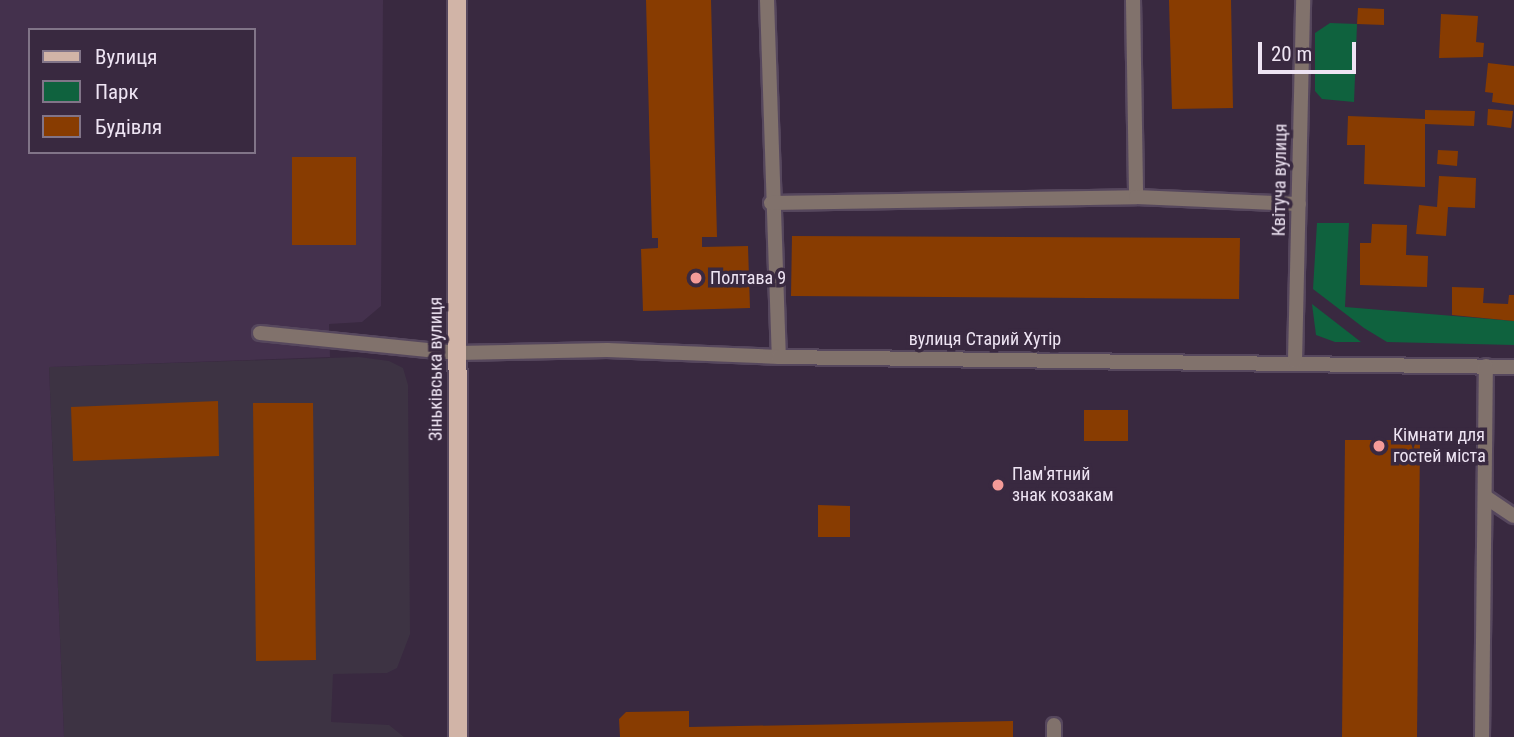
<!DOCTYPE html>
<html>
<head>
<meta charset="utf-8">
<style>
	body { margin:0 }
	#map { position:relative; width:1514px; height:737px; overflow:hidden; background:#392940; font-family:"Roboto Condensed",sans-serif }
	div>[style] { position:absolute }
	.industrial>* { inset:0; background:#3d3343 }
	.built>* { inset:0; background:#44314d }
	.green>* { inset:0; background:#0f623e }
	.building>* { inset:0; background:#883c01 }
	.roads { filter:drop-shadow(2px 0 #56475d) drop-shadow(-2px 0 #56475d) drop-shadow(0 2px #56475d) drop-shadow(0 -2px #56475d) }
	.service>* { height:14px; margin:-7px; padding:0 7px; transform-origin:7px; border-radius:7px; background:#81726c }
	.minor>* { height:14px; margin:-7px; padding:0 7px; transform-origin:7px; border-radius:7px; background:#81726c }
	.primary>* { height:18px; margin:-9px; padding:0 9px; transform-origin:9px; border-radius:9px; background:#d1b4a7 }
	.dots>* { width:19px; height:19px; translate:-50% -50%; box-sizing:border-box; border:4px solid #392940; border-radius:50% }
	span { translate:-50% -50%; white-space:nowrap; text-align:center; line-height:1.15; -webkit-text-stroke:7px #392940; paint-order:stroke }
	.street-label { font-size:18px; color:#eee4f3 }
	.poi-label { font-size:18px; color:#eee4f3 }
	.left { translate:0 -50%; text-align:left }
	.legend { position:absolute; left:28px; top:28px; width:228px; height:126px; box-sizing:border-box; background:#392940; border:2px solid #817488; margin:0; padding:9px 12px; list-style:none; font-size:21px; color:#eee4f3 }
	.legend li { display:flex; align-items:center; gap:14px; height:35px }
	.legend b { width:35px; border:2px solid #817488 }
	.scale { position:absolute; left:1258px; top:42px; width:98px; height:32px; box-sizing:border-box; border:4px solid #eee4f3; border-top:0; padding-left:9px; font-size:21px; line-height:24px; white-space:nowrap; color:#eee4f3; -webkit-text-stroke:5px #392940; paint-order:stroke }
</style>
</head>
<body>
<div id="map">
	<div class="industrial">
		<div style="clip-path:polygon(359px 357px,389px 361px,403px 368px,408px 385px,410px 634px,397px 668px,387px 673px,333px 674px,331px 722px,389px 725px,404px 737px,64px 737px,49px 367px)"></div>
	</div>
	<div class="built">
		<div style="clip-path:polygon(evenodd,0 0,383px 0,381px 306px,362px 322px,329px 324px,330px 357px,49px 367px,64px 737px,0 737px,0 0,30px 30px,254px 30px,254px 152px,30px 152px,30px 30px)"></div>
	</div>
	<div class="green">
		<div style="clip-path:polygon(1330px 23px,1357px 24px,1354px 102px,1322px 99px,1315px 91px,1315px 33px)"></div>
		<div style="clip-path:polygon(1317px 223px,1349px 223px,1345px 307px,1514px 321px,1514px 345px,1387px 342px,1364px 328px,1313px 289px)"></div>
		<div style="clip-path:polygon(1312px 304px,1361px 342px,1335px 342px,1316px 335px)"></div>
	</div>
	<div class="building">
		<div style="clip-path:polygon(646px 0,711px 0,717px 237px,702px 237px,702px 247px,748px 246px,750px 308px,643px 311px,641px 249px,658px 248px,658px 238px,652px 238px)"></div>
		<div style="clip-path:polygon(1169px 0,1231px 0,1233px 108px,1172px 109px)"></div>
		<div style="clip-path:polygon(1358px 8px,1384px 9px,1384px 25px,1357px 24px)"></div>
		<div style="clip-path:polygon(1441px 14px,1478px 16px,1476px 42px,1484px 43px,1483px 57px,1439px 58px)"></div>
		<div style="clip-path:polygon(1488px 63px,1514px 66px,1514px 105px,1492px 102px,1493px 93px,1485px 92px)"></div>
		<div style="clip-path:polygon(1488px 109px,1513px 111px,1511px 128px,1487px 125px)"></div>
		<div style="clip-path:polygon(1425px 110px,1475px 111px,1474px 126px,1425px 124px,1425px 187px,1364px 184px,1365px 145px,1347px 145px,1348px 116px,1425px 119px)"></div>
		<div style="clip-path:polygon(1438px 150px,1458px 151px,1457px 166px,1437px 164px)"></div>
		<div style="clip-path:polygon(292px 157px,356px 157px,356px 245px,292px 245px)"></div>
		<div style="clip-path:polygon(1439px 176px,1476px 178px,1475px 208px,1448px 207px,1446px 236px,1416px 234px,1419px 205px,1437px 207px)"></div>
		<div style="clip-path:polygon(1372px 224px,1407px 225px,1406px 255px,1428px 256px,1427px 287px,1360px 285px,1360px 243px,1371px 243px)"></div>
		<div style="clip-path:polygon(792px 236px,1240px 238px,1239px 299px,791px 296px)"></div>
		<div style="clip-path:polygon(1452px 287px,1484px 288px,1483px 303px,1508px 304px,1509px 295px,1514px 295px,1514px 321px,1452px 315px)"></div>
		<div style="clip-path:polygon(218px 401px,219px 456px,73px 461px,71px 407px)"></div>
		<div style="clip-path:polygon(253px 403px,313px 403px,316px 660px,256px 661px)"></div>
		<div style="clip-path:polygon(1084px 410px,1128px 410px,1128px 441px,1084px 441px)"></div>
		<div style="clip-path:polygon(1345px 440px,1420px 440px,1417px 737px,1342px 737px)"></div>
		<div style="clip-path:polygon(818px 505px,850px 506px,850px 537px,818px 537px)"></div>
		<div style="clip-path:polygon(689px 711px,689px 727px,1013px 721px,1013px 737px,620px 737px,619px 719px,626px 712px)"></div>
	</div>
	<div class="roads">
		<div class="service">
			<div style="left:767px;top:0;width:357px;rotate:88.1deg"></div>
			<div style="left:1133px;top:0;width:197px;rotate:89.1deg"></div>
			<div style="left:771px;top:203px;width:365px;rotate:-0.9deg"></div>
			<div style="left:1136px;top:197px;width:163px;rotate:2.5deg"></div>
			<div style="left:260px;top:333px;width:198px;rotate:5.8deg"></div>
			<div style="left:1487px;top:498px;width:32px;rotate:34deg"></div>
			<div style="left:1054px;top:725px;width:12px;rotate:90deg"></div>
		</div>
		<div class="minor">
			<div style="left:457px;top:353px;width:150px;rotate:-1.1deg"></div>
			<div style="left:607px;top:350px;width:172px;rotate:2.3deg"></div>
			<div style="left:779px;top:357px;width:735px;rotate:0.78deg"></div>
			<div style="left:1295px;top:361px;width:361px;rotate:-88.7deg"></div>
			<div style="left:1482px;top:737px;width:371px;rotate:-89.4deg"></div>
		</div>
		<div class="primary">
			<div style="left:457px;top:0;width:737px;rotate:89.92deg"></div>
		</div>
	</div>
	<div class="dots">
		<div style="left:696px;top:278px;background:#f59b98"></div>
		<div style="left:1379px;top:446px;background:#f59b98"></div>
		<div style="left:998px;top:485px;background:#f59b98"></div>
	</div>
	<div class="street-label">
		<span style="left:1280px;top:180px;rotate:-89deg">Квітуча вулиця</span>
		<span style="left:985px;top:339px">вулиця Старий Хутір</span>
		<span style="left:436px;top:369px;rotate:-90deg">Зіньківська вулиця</span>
	</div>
	<div class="poi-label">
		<span class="left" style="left:710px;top:278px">Полтава 9</span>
		<span class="left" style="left:1393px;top:446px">Кімнати для<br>гостей міста</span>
		<span class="left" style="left:1012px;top:485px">Пам'ятний<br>знак козакам</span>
	</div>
	<ul class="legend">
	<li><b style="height:9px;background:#d1b4a7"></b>Вулиця</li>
	<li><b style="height:19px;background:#0f623e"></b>Парк</li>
	<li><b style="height:19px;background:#883c01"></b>Будівля</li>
	</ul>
	<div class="scale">20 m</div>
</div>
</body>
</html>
